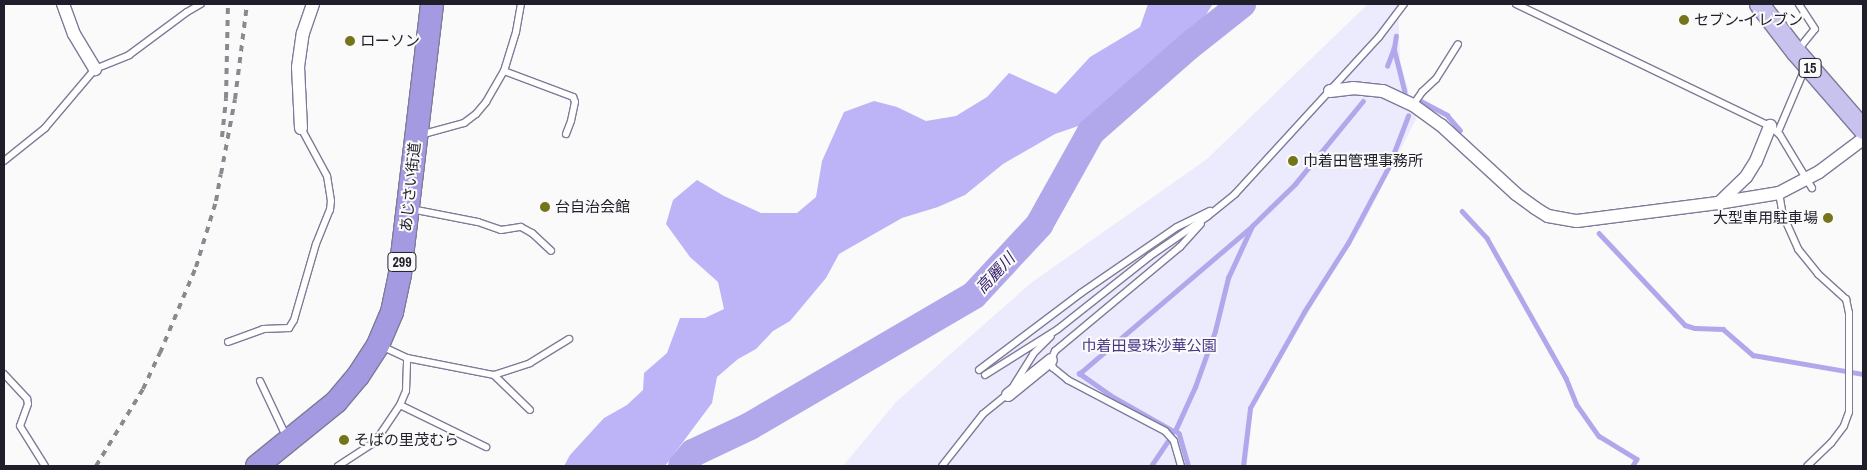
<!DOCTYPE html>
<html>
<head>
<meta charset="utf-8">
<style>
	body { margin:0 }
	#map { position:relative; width:1867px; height:470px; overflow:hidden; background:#fafafa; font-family:"Archivo Narrow","Noto Sans JP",sans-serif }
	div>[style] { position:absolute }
	.green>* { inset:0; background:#eceafd }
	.forest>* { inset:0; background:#bcb4f7 }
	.stream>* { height:4.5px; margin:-2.25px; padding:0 2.25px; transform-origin:2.25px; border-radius:2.25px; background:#b1a8eb }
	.river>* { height:28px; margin:-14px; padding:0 14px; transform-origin:14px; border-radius:14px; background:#b1a8eb }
	.roads { filter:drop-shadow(1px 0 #7e7b99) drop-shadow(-1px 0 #7e7b99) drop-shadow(0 1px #7e7b99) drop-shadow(0 -1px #7e7b99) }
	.lane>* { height:6px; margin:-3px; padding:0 3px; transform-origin:3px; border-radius:3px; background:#fff }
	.street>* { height:12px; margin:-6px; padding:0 6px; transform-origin:6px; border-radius:6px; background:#fff }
	.primary>* { height:19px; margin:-9.5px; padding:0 9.5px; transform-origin:9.5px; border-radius:9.5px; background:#c8c2ee }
	.highway>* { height:22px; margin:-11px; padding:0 11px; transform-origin:11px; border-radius:11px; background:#a49ae2 }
	.rail>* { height:4px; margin-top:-2px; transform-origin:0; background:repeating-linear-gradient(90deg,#8a8990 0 6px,transparent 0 12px) }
	.dots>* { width:14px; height:14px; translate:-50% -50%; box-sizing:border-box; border:2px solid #fafafa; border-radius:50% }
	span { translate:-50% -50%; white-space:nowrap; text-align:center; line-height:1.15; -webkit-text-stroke:4px #fafafa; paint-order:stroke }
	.shield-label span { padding:1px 4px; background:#fafafa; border:1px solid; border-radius:4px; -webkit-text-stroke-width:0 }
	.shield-label { font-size:14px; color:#1f1e2a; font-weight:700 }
	.poi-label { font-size:15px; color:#1f1e2a }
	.left { translate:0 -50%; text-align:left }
	.right { translate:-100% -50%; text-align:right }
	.street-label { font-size:15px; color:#1f1e2a }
	.park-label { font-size:15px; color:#473684 }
	.water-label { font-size:16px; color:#311b67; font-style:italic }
	.frame { position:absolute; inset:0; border:5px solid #1f1e2a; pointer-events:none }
</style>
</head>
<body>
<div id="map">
	<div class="green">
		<div style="clip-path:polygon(1368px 4px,1398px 4px,1400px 60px,1416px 119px,1363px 224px,1315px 301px,1253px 408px,1247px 466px,843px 466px,896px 402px,1031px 283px,1207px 159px)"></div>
	</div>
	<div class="forest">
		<div style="clip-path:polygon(1148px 4px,1212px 5px,1195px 33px,1180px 41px,1117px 92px,1105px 111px,1087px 123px,1055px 134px,1003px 164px,965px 195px,938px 207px,902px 218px,839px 254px,826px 278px,790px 321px,773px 331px,756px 349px,738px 359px,717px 377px,712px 403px,665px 466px,564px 466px,570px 455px,604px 418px,627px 405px,643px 390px,644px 373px,667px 353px,680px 318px,705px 318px,724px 309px,718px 282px,690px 257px,666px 224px,673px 200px,697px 180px,724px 196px,761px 213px,797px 213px,816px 197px,822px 161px,844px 112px,874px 101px,897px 107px,926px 121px,956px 116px,987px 97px,1009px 73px,1056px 94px,1090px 57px,1140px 27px)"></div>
	</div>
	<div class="stream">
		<div style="left:1394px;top:48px;width:45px;rotate:76deg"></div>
		<div style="left:1387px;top:66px;width:19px;rotate:-69deg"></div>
		<div style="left:1394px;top:48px;width:12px;rotate:-81deg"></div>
		<div style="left:1421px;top:101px;width:30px;rotate:28deg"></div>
		<div style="left:1447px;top:115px;width:20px;rotate:49deg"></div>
		<div style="left:1462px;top:211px;width:37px;rotate:47deg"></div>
		<div style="left:1487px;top:238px;width:161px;rotate:60.6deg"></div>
		<div style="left:1566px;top:378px;width:29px;rotate:68deg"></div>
		<div style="left:1577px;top:405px;width:38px;rotate:55deg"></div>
		<div style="left:1599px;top:436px;width:44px;rotate:31.2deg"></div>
		<div style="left:1637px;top:459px;width:8px;rotate:120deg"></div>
		<div style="left:1599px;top:233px;width:126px;rotate:46.9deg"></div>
		<div style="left:1685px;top:325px;width:10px;rotate:17deg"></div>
		<div style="left:1695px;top:328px;width:28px;rotate:2deg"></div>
		<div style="left:1723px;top:329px;width:40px;rotate:41deg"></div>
		<div style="left:1753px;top:355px;width:112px;rotate:9.8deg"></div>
		<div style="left:1174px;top:432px;width:73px;rotate:-150.3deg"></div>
		<div style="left:1111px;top:396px;width:39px;rotate:-145deg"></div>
		<div style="left:1079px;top:374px;width:226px;rotate:-40.5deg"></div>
		<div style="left:1151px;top:466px;width:29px;rotate:-56deg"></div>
		<div style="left:1188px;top:466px;width:33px;rotate:-106deg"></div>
		<div style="left:1179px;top:434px;width:5px;rotate:-143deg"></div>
		<div style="left:1175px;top:431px;width:48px;rotate:-65.6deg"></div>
		<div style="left:1195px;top:387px;width:59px;rotate:-70.3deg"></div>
		<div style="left:1215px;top:331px;width:55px;rotate:-76.2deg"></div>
		<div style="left:1228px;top:278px;width:57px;rotate:-65.2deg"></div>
		<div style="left:1252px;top:226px;width:60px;rotate:-44.3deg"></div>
		<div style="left:1295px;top:184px;width:107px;rotate:-50.7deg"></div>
		<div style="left:1243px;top:466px;width:58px;rotate:-83.1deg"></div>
		<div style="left:1250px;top:408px;width:110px;rotate:-60.6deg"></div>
		<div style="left:1304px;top:312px;width:82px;rotate:-57.5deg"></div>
		<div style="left:1348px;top:243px;width:85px;rotate:-61.9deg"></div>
		<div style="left:1388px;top:168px;width:56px;rotate:-69deg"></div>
	</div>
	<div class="river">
		<div style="left:682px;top:466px;width:17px;rotate:-50deg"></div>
		<div style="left:693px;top:453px;width:63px;rotate:-25.3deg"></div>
		<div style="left:750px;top:426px;width:259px;rotate:-30.3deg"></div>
		<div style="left:974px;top:295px;width:96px;rotate:-47.1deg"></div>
		<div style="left:1039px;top:225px;width:107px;rotate:-60.8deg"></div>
		<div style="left:1091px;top:132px;width:130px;rotate:-41.3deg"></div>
		<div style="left:1189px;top:46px;width:68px;rotate:-38.4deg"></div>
	</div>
	<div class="roads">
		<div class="lane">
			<div style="left:1516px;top:4px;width:282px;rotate:25.7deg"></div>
			<div style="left:1770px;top:126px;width:13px;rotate:42deg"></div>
			<div style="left:1780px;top:135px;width:62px;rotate:58.9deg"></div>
			<div style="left:1797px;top:51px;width:28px;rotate:-51deg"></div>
			<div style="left:1815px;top:29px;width:30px;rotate:-123deg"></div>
			<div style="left:504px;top:71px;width:74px;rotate:20.6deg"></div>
			<div style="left:573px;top:97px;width:5px;rotate:68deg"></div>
			<div style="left:575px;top:102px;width:19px;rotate:102deg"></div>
			<div style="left:571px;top:121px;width:14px;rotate:111deg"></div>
			<div style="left:1413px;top:105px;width:16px;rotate:-55deg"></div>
			<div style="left:1422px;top:92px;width:19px;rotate:-43deg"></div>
			<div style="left:1436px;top:79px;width:41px;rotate:-57.8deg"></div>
			<div style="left:1778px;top:132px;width:72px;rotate:-67deg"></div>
			<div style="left:420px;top:135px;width:46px;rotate:-15.3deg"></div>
			<div style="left:464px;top:123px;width:15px;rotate:-37deg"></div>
			<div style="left:476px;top:114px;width:16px;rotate:-50deg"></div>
			<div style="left:486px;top:102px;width:36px;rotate:-60deg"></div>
			<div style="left:504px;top:71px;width:41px;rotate:-72.9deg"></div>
			<div style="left:516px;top:32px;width:28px;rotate:-80deg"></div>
			<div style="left:4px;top:161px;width:53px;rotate:-38.8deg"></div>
			<div style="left:45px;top:128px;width:77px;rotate:-49.7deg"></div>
			<div style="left:95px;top:69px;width:37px;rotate:-22deg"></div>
			<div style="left:129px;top:55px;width:72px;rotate:-36.6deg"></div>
			<div style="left:187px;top:12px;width:16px;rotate:-30deg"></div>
			<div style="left:1779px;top:193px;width:22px;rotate:80deg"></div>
			<div style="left:1783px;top:215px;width:37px;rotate:66deg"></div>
			<div style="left:1798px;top:249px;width:32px;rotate:51deg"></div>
			<div style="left:1818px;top:274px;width:38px;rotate:42deg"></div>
			<div style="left:1846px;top:299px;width:14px;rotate:78deg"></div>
			<div style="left:1849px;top:313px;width:99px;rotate:90deg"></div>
			<div style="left:1849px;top:412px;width:15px;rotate:110deg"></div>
			<div style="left:1844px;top:426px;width:21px;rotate:127deg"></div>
			<div style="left:1831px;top:443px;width:33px;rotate:136deg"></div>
			<div style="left:411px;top:209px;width:68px;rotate:11deg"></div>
			<div style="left:478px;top:222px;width:24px;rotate:19deg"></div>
			<div style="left:501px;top:230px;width:20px;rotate:-9deg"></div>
			<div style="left:521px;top:227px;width:13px;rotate:29deg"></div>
			<div style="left:532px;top:233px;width:26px;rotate:43deg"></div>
			<div style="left:228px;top:342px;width:37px;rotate:-20deg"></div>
			<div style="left:263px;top:329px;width:26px;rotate:-2deg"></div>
			<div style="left:289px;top:328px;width:9px;rotate:-58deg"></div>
			<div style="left:294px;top:320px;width:79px;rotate:-73.9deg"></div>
			<div style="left:316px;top:244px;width:37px;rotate:-68deg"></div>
			<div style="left:330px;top:210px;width:9px;rotate:-84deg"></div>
			<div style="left:331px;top:201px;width:25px;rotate:-99deg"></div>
			<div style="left:327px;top:176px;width:55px;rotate:-118.4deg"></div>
			<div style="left:407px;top:358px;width:89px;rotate:11.1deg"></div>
			<div style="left:494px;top:375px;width:50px;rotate:44.2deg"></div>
			<div style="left:979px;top:370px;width:128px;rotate:-37deg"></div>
			<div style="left:1081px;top:293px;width:116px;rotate:-34.5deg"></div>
			<div style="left:1177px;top:227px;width:37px;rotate:-26deg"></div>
			<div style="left:4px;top:374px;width:34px;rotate:47deg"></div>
			<div style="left:27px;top:399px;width:5px;rotate:79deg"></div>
			<div style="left:28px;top:404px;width:23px;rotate:110deg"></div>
			<div style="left:20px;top:426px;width:47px;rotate:58deg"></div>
			<div style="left:494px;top:375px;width:38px;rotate:-18deg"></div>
			<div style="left:530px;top:363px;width:46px;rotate:-31.6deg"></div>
			<div style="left:985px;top:375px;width:86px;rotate:-32.2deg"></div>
			<div style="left:1058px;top:329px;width:117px;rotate:-38.4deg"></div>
			<div style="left:1150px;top:256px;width:70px;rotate:-34.6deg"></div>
			<div style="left:1208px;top:216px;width:35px;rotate:-39deg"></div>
			<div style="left:1235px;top:194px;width:213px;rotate:-47.5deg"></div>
			<div style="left:1379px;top:37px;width:41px;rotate:-52.9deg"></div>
			<div style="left:260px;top:381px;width:61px;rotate:64.7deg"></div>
			<div style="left:1014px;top:385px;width:36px;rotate:-58deg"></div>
			<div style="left:1033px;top:354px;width:25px;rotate:-45deg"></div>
			<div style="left:400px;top:405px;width:96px;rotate:26deg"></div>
			<div style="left:338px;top:466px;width:44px;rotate:-33deg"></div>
			<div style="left:375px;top:442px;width:45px;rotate:-56deg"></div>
			<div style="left:400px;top:405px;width:15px;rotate:-67deg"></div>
			<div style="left:406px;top:391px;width:33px;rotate:-88deg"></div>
			<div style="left:407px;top:358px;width:29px;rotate:-155deg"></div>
			<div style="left:942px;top:466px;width:66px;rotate:-51.7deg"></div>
			<div style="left:983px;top:414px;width:32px;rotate:-39deg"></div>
			<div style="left:1181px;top:466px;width:26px;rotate:-106deg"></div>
			<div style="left:1174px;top:441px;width:13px;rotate:-132deg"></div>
			<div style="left:1165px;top:431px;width:110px;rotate:-152.3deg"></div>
			<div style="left:1068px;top:380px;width:19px;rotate:-141deg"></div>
			<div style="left:1053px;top:368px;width:8px;rotate:-104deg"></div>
			<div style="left:1051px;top:360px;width:10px;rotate:-66deg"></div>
			<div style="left:1055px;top:351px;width:163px;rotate:-39.8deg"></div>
			<div style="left:1180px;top:247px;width:31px;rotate:-48deg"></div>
		</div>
		<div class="street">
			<div style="left:63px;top:4px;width:32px;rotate:70deg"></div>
			<div style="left:74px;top:34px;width:41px;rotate:59deg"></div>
			<div style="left:1330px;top:91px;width:23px;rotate:-7deg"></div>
			<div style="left:1353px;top:88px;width:30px;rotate:6deg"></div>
			<div style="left:1383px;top:91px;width:33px;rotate:25deg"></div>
			<div style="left:1413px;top:105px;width:34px;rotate:36deg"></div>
			<div style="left:1441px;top:125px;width:102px;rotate:42.6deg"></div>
			<div style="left:1516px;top:194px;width:24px;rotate:36deg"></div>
			<div style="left:1535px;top:208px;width:15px;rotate:32deg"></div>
			<div style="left:1548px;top:216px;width:29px;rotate:10deg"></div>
			<div style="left:1577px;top:221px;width:142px;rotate:-7.3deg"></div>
			<div style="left:1718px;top:203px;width:62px;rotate:-9.3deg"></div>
			<div style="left:1779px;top:193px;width:45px;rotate:-27.7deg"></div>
			<div style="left:1819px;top:172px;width:55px;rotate:-36.9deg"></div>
			<div style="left:301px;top:128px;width:61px;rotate:-92.8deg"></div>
			<div style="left:298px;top:67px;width:34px;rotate:-82deg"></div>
			<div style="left:303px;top:33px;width:31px;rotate:-71deg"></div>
			<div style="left:1719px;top:203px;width:37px;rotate:-44deg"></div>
			<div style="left:1746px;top:177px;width:19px;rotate:-58deg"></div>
			<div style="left:1756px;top:161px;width:38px;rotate:-68deg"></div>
			<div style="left:1008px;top:395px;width:55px;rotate:-39.1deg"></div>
		</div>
		<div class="primary">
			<div style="left:1759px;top:4px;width:61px;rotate:52.4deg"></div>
			<div style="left:1796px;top:52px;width:102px;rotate:49deg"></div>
		</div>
		<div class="highway">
			<div style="left:257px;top:466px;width:102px;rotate:-39deg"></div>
			<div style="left:336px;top:402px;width:34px;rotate:-50deg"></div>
			<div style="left:358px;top:376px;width:37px;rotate:-57deg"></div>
			<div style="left:378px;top:345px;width:36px;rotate:-67deg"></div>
			<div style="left:392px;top:312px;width:40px;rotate:-78deg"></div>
			<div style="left:400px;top:273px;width:271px;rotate:-83.2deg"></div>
		</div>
	</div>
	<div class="rail">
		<div style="left:222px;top:137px;width:39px;rotate:-84deg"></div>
		<div style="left:226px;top:98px;width:94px;rotate:-88.8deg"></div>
		<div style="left:96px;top:466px;width:90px;rotate:-58.6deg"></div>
		<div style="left:143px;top:389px;width:40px;rotate:-65deg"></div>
		<div style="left:160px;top:353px;width:93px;rotate:-67.3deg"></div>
		<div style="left:196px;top:267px;width:69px;rotate:-73.1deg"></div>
		<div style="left:216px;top:201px;width:27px;rotate:-80deg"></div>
		<div style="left:221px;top:174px;width:76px;rotate:-79.4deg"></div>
		<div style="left:235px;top:99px;width:96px;rotate:-82.8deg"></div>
	</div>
	<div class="dots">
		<div style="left:1684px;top:20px;background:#74741a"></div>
		<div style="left:350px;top:41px;background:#74741a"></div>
		<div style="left:1293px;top:161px;background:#74741a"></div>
		<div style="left:545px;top:207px;background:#74741a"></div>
		<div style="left:1828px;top:218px;background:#74741a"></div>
		<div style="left:344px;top:440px;background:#74741a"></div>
	</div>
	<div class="shield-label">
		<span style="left:1810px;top:68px">15</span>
		<span style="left:402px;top:262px">299</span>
	</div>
	<div class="poi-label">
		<span class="left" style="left:1694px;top:20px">セブン-イレブン</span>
		<span class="left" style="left:360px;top:41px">ローソン</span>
		<span class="left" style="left:1303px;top:161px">巾着田管理事務所</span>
		<span class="left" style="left:555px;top:207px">台自治会館</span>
		<span class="right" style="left:1818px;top:218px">大型車用駐車場</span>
		<span class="left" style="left:354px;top:440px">そばの里茂むら</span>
	</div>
	<div class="street-label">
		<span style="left:410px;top:187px;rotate:-84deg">あじさい街道</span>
	</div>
	<div class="park-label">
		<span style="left:1149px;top:346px">巾着田曼珠沙華公園</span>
	</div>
	<div class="water-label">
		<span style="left:995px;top:273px;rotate:-47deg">高麗川</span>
	</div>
	<div class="frame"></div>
</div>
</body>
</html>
